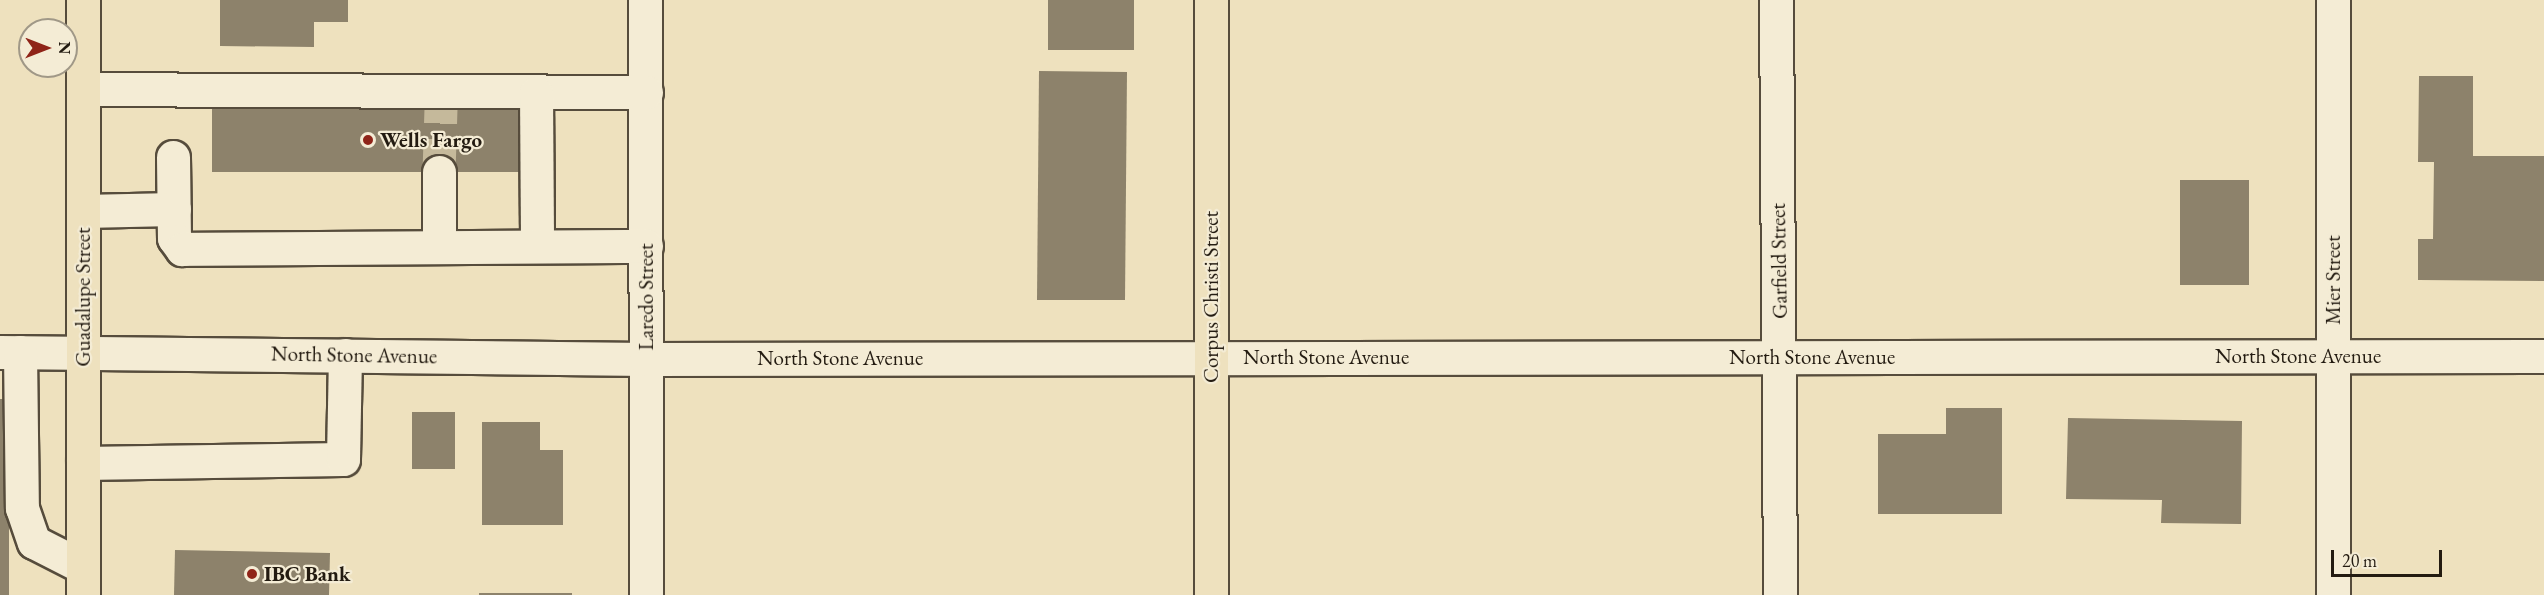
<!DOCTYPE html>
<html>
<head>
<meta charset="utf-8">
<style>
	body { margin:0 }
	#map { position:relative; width:2544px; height:595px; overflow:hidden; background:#eee1be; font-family:"EB Garamond",serif }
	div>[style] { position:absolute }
	.building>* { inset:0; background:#8d826b }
	.minor-tunnel>* { height:33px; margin-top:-16.5px; transform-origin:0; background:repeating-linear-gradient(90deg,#c5b99b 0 33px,transparent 0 49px) }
	.roads { filter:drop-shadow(2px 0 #564c3c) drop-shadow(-2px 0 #564c3c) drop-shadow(0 2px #564c3c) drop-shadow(0 -2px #564c3c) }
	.minor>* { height:33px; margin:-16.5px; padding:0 16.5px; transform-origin:16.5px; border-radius:16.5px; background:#f4ecd5 }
	.major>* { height:33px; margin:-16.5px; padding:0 16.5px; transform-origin:16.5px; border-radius:16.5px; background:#eee1be }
	.dots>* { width:16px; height:16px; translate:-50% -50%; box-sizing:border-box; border:3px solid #f4ecd5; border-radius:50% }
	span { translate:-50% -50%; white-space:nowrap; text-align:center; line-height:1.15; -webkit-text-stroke:4.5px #f4ecd5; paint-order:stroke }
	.poi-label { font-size:21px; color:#231b11; font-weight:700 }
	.left { translate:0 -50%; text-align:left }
	.street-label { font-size:21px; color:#231b11 }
	.north { position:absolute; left:18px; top:18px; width:60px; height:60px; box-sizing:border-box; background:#f4ecd5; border:2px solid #a09887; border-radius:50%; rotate:90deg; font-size:16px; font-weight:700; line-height:24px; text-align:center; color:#231b11 }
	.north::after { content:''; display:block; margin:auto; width:21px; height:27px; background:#8f2418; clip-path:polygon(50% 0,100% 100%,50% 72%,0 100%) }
	.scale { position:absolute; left:2331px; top:550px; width:111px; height:27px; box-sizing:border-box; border:3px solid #231b11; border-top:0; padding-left:8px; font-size:18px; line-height:21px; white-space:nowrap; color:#231b11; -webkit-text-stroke:4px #f4ecd5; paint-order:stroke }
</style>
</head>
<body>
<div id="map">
	<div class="building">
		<div style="clip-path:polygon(220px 0,348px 0,348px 22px,314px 22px,314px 47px,220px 46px)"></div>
		<div style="clip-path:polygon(1048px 0,1134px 0,1134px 50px,1048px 50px)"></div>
		<div style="clip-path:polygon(1039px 71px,1127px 72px,1125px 300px,1037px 300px)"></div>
		<div style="clip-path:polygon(2419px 76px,2473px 76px,2473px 156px,2544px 156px,2544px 281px,2418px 280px,2418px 239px,2433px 239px,2434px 162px,2418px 162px)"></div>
		<div style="clip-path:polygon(212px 107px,526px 108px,525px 172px,212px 172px)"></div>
		<div style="clip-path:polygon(2180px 180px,2249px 180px,2249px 285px,2180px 285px)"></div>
		<div style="clip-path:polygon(0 399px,9px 399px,9px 595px,0 595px)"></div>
		<div style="clip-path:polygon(1946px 408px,2002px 408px,2002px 514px,1878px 514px,1878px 434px,1946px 434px)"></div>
		<div style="clip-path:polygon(412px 412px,455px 412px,455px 469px,412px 469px)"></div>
		<div style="clip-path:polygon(2068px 418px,2242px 421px,2241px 524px,2161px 523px,2162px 500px,2066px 499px)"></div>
		<div style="clip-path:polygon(482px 422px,540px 422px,540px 450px,563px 450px,563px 525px,482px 525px)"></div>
		<div style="clip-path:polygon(175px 550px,330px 553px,329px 595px,174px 595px)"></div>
		<div style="clip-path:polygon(479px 593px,572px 593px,572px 595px,479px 595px)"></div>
	</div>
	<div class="minor-tunnel">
		<div style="left:439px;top:172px;width:64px;rotate:-88.2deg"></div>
	</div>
	<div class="roads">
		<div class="minor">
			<div style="left:645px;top:0;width:595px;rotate:89.9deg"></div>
			<div style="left:1776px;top:0;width:595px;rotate:89.61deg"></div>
			<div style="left:83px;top:89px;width:563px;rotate:0.31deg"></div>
			<div style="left:536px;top:93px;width:153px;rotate:89.6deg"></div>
			<div style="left:173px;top:157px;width:81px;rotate:89.3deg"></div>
			<div style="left:174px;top:238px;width:14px;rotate:54deg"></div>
			<div style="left:182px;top:249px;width:464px;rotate:-0.4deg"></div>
			<div style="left:83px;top:211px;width:91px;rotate:-1.3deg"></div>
			<div style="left:439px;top:247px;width:75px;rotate:-90deg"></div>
			<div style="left:0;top:352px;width:646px;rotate:0.62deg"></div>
			<div style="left:646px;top:359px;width:1898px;rotate:-0.09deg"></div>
			<div style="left:20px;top:352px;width:156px;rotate:89.3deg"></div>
			<div style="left:22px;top:508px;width:36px;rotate:71deg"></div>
			<div style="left:34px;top:542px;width:55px;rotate:27deg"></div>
			<div style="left:83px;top:463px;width:260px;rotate:-0.9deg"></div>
			<div style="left:343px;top:459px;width:104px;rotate:-88.9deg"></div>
			<div style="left:2333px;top:595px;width:595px;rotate:-90deg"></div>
		</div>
		<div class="major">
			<div style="left:1211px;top:0;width:595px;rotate:90deg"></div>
			<div style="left:83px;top:595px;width:595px;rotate:-90deg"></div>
		</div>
	</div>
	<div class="dots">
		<div style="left:368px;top:140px;background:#8f2418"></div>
		<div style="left:252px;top:574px;background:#8f2418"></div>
	</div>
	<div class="poi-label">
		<span class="left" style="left:380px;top:140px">Wells Fargo</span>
		<span class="left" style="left:264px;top:574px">IBC Bank</span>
	</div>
	<div class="street-label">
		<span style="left:1779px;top:261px;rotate:-91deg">Garfield Street</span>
		<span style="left:2333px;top:280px;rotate:-90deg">Mier Street</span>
		<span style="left:83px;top:297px;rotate:-90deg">Guadalupe Street</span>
		<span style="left:646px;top:297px;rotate:-90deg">Laredo Street</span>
		<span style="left:1211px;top:297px;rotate:-90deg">Corpus Christi Street</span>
		<span style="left:354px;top:355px;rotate:1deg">North Stone Avenue</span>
		<span style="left:2298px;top:356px">North Stone Avenue</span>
		<span style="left:1326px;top:357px">North Stone Avenue</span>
		<span style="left:1812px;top:357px">North Stone Avenue</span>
		<span style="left:840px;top:358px">North Stone Avenue</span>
	</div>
	<div class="north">N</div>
	<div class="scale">20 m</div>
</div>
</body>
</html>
